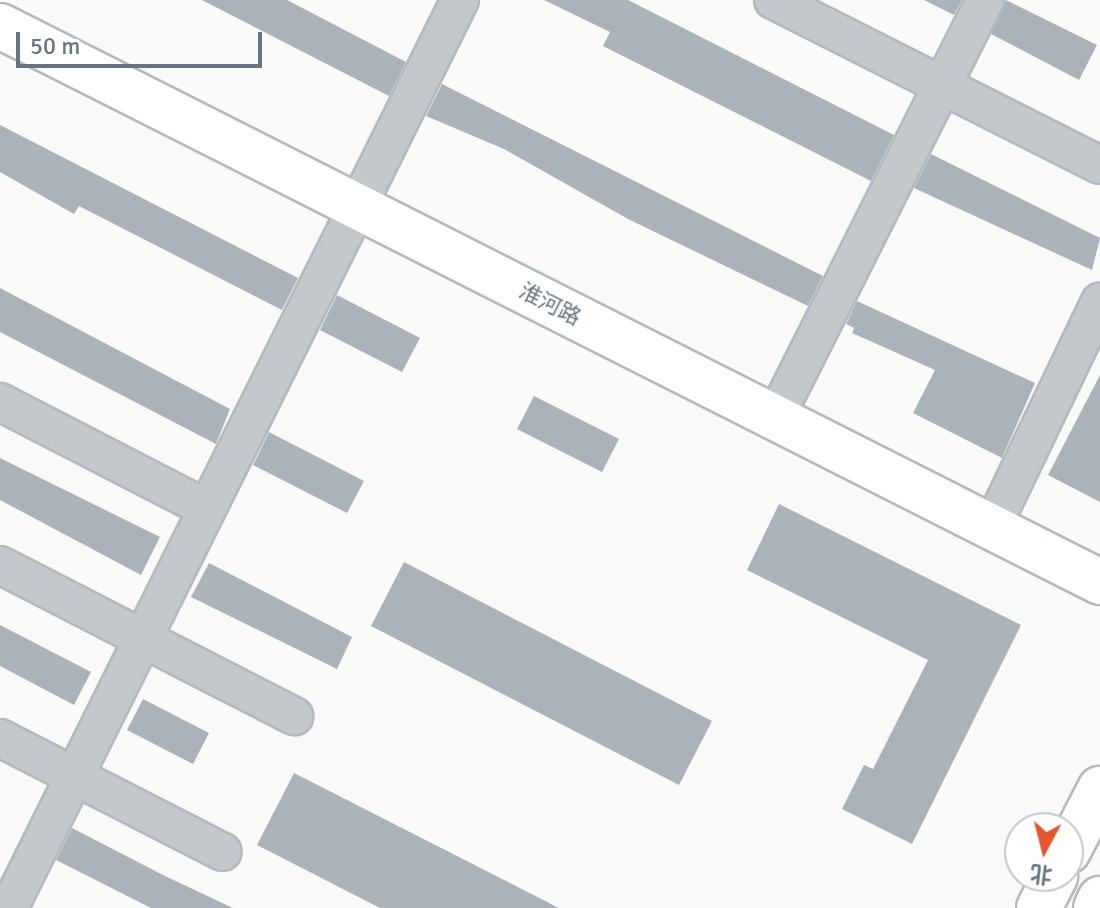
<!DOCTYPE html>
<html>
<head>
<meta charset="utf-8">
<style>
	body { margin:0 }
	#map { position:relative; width:1100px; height:908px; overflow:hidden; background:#fafaf8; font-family:Signika,"Noto Sans SC",sans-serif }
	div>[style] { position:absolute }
	.building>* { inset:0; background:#aab3b9 }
	.roads { filter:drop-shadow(2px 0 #b3babf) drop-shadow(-2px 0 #b3babf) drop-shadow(0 2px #b3babf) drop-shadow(0 -2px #b3babf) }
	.street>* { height:36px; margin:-18px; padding:0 18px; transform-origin:18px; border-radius:18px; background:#c3c8cc }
	.secondary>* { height:44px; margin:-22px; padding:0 22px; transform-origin:22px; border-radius:22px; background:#fff }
	.primary>* { height:44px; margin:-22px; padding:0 22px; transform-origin:22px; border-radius:22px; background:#fff }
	span { translate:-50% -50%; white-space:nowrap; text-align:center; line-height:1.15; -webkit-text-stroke:8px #fff; paint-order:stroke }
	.street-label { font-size:22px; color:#657683 }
	.north { position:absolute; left:1004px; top:812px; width:80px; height:80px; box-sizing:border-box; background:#fff; border:2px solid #c1c8cd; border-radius:50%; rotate:187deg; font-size:22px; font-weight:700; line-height:32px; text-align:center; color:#657683 }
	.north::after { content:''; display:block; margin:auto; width:28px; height:36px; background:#e4572e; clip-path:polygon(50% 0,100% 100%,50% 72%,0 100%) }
	.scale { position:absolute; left:16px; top:32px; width:246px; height:36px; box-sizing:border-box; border:4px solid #657683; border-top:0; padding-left:10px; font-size:24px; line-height:28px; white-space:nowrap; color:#657683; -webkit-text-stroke:6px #fff; paint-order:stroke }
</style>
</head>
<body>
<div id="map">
	<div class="building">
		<div style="clip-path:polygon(202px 0,287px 0,406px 62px,389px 96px)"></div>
		<div style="clip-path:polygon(544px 0,628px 0,894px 135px,871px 181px,603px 46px,610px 32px)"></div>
		<div style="clip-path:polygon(924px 0,962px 0,954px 15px)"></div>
		<div style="clip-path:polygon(1006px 0,1097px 45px,1079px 80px,991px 34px)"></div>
		<div style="clip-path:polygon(442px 84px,823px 276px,808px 306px,628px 219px,504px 149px,426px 116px)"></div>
		<div style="clip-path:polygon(0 125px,298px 278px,282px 310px,79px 206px,74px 214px,0 172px)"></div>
		<div style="clip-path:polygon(931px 154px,1100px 238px,1092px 270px,914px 188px)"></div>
		<div style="clip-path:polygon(0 288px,230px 409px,216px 444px,0 332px)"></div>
		<div style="clip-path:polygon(337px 295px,420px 338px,402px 372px,320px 330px)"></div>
		<div style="clip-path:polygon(857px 301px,1035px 383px,1002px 458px,913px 413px,935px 370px,852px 333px,854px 328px,846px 324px)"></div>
		<div style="clip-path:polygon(1100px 375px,1100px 502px,1048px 475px)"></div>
		<div style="clip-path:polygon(534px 396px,619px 439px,602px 472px,517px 429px)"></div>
		<div style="clip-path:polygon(269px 432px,364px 481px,347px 513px,253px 465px)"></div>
		<div style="clip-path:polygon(0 458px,160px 537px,141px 575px,0 500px)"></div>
		<div style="clip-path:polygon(779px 504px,1021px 625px,912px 844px,842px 809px,864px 765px,873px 769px,928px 660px,747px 570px)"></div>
		<div style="clip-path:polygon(404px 562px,712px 721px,679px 785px,371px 626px)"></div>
		<div style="clip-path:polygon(209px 563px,352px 637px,337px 669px,191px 597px)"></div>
		<div style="clip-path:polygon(0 625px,91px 672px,74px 705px,0 666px)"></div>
		<div style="clip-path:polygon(143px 699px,209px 733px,193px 764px,127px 730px)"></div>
		<div style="clip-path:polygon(294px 773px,559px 908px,380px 908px,257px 845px)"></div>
		<div style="clip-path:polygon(72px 828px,165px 876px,233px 908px,151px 908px,56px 860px)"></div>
	</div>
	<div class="roads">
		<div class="street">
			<div style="left:773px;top:0;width:366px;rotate:26.8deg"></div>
			<div style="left:0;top:402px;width:233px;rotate:27.3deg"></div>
			<div style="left:775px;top:418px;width:468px;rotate:-63.3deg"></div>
			<div style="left:992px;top:527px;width:250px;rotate:-64.4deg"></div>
			<div style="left:0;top:565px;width:331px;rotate:27.2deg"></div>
			<div style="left:0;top:738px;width:250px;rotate:27.1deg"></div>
			<div style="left:9px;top:908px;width:1014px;rotate:-63.59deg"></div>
		</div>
		<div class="secondary">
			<div style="left:0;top:26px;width:1233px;rotate:26.81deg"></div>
		</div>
		<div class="primary">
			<div style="left:1068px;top:851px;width:70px;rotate:-62.7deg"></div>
			<div style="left:1039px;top:908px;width:36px;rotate:-63deg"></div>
			<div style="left:1096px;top:908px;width:10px;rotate:-66deg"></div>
		</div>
	</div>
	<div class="street-label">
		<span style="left:550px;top:304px;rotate:27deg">淮河路</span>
	</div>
	<div class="north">北</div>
	<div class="scale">50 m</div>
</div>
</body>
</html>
